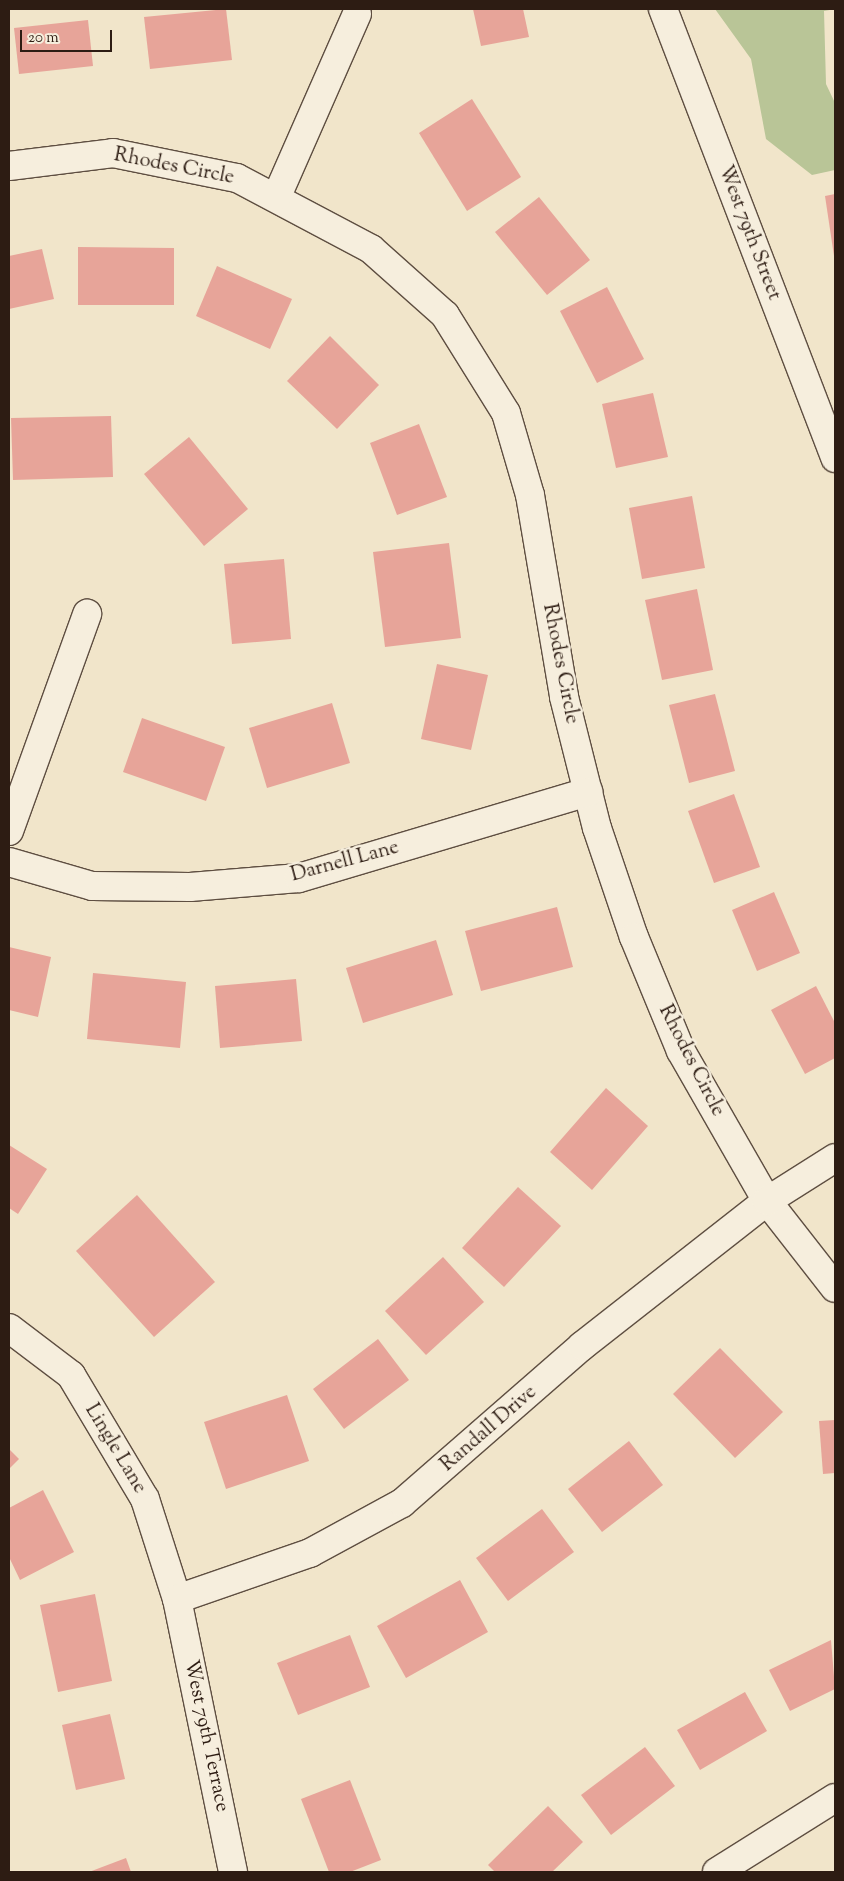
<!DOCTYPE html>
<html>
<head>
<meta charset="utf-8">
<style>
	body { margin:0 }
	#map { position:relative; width:844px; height:1881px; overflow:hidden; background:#f1e5ca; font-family:"Sorts Mill Goudy",serif }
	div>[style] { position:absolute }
	.green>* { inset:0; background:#b9c597 }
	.building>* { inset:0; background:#e7a499 }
	.roads { filter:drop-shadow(1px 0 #5e4e41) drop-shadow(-1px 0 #5e4e41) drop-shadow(0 1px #5e4e41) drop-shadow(0 -1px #5e4e41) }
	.minor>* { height:28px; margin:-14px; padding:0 14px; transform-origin:14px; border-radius:14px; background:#f6eedd }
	span { translate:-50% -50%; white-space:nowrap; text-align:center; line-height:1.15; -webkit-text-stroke:5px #f6eedd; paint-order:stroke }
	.street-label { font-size:20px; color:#2d1c13 }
	.frame { position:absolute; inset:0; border:10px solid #2d1c13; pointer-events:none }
	.scale { position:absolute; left:20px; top:30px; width:92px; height:22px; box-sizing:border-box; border:2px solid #2d1c13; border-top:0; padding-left:6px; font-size:15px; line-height:18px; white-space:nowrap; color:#2d1c13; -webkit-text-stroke:4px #f6eedd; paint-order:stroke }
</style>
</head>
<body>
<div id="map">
	<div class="green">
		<div style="clip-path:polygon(715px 9px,835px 9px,824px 11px,826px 84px,835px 103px,835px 170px,812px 175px,766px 139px,751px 59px)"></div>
	</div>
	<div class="building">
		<div style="clip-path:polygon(226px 9px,232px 60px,150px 69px,144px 17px)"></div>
		<div style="clip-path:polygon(473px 9px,523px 9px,529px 37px,481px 46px)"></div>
		<div style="clip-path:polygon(88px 20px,93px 66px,19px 74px,14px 28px)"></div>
		<div style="clip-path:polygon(472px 99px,521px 177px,467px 211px,419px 133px)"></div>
		<div style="clip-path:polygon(835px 194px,835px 256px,834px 256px,825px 196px)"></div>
		<div style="clip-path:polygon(539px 197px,590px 260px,547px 295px,495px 232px)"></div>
		<div style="clip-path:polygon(78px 247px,174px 248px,174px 305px,78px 305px)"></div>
		<div style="clip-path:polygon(42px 249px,54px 299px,9px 309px,9px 256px)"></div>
		<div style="clip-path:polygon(217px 266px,292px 299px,270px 349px,196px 316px)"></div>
		<div style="clip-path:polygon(607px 287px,644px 359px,597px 383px,560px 311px)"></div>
		<div style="clip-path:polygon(330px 336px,379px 385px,337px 429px,287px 381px)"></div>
		<div style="clip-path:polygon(653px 393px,668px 457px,616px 468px,602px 404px)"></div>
		<div style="clip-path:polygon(111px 416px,113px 477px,13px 480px,11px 418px)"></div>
		<div style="clip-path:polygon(419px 424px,447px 497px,397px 515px,370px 443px)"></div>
		<div style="clip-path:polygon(189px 437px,248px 509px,204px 546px,144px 474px)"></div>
		<div style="clip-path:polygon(692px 496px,705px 568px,642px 579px,629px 508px)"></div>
		<div style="clip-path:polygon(449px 543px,461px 638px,385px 647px,373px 552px)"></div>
		<div style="clip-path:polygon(284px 559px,291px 639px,232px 644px,224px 564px)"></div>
		<div style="clip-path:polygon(697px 589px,713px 670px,662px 680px,645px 600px)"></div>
		<div style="clip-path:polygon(437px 664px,488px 675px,471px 750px,421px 739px)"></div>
		<div style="clip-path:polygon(715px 694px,735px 771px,689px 783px,669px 705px)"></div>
		<div style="clip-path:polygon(332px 703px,350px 763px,267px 788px,249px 728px)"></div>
		<div style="clip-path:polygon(142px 718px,225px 747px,206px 801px,123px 772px)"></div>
		<div style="clip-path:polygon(734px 794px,760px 867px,714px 883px,688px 811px)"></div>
		<div style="clip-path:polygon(774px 892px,800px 953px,757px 971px,732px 910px)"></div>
		<div style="clip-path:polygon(557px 907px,573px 967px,481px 991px,465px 931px)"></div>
		<div style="clip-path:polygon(436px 940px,453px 995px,363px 1023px,346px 968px)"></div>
		<div style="clip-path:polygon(9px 947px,51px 957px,38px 1017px,9px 1010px)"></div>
		<div style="clip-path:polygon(93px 973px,186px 982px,180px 1048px,87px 1039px)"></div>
		<div style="clip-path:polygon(296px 979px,302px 1041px,220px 1048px,215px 986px)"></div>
		<div style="clip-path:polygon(816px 986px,835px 1023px,835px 1058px,805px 1074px,771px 1010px)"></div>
		<div style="clip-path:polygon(606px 1088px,648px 1126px,592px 1190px,550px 1152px)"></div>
		<div style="clip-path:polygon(9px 1145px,47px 1169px,18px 1214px,9px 1208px)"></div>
		<div style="clip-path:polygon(518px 1187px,561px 1226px,504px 1287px,462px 1248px)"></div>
		<div style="clip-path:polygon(137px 1195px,215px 1282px,154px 1337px,76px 1251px)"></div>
		<div style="clip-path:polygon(443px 1257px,484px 1302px,426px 1355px,385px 1311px)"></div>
		<div style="clip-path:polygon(378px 1339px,409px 1380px,344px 1429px,313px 1389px)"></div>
		<div style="clip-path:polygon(720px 1348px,783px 1412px,735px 1458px,673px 1394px)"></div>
		<div style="clip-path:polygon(287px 1395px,309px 1461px,226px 1489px,204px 1422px)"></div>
		<div style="clip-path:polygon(835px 1420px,835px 1473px,823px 1474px,819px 1421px)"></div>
		<div style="clip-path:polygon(629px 1441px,663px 1485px,602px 1532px,568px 1489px)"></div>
		<div style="clip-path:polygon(9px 1449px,19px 1459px,9px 1469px)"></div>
		<div style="clip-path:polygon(43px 1490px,74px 1552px,20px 1580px,9px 1557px,9px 1508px)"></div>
		<div style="clip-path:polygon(542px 1509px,574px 1552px,508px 1601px,476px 1558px)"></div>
		<div style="clip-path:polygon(460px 1580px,488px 1632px,406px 1678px,377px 1626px)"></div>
		<div style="clip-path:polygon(95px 1594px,112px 1681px,58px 1692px,40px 1605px)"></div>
		<div style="clip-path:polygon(350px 1635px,370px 1687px,298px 1715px,277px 1663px)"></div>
		<div style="clip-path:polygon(831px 1640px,835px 1689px,790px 1711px,769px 1670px)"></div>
		<div style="clip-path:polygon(745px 1692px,767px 1731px,700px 1770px,677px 1730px)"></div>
		<div style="clip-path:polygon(110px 1714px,125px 1779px,76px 1790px,62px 1725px)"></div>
		<div style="clip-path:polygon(645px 1747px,675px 1786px,611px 1835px,581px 1795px)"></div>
		<div style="clip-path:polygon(350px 1780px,381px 1860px,350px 1872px,329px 1872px,301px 1799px)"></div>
		<div style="clip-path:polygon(548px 1806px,583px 1842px,552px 1872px,495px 1872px,488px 1865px)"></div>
		<div style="clip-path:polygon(126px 1858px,131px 1872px,89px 1872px)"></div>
	</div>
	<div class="roads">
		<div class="minor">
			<div style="left:663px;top:9px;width:481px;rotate:69deg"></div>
			<div style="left:9px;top:166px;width:105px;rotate:-7.1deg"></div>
			<div style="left:113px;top:153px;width:126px;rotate:11.4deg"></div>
			<div style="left:237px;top:178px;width:152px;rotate:27.9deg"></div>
			<div style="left:371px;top:249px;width:99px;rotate:41.7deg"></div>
			<div style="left:445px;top:315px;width:115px;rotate:58.1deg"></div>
			<div style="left:506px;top:413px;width:85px;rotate:73.7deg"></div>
			<div style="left:530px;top:495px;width:205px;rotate:80.4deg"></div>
			<div style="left:564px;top:697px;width:135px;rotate:75.9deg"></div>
			<div style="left:597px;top:828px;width:115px;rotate:71.3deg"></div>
			<div style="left:634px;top:937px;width:123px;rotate:67.6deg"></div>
			<div style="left:681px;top:1051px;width:173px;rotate:60.2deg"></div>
			<div style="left:767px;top:1201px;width:110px;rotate:52deg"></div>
			<div style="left:277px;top:196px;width:199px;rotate:-66.3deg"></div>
			<div style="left:9px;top:831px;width:231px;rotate:-70.2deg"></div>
			<div style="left:9px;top:862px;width:86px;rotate:16.1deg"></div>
			<div style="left:92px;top:886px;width:98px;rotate:0.6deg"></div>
			<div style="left:190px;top:887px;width:109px;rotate:-4.7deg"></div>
			<div style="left:299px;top:878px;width:302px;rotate:-16.6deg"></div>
			<div style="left:9px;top:1328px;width:78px;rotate:37.2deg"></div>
			<div style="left:71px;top:1375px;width:144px;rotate:59.2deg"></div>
			<div style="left:145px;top:1499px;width:105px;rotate:72.3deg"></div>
			<div style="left:177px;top:1599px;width:279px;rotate:78.4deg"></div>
			<div style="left:177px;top:1599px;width:141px;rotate:-19.1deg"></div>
			<div style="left:310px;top:1553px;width:105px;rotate:-28.5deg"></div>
			<div style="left:402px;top:1503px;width:239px;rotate:-41.1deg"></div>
			<div style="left:582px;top:1346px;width:235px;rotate:-38.1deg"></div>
			<div style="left:767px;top:1201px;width:80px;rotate:-32.3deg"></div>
			<div style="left:717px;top:1872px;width:139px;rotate:-32.1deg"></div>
		</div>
	</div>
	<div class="street-label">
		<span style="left:174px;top:167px;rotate:11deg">Rhodes Circle</span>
		<span style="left:749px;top:233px;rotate:69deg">West 79th Street</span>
		<span style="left:560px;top:664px;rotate:79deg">Rhodes Circle</span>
		<span style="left:345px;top:862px;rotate:-15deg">Darnell Lane</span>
		<span style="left:691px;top:1061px;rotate:63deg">Rhodes Circle</span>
		<span style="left:489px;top:1429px;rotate:-41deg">Randall Drive</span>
		<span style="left:115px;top:1449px;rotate:59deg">Lingle Lane</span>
		<span style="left:206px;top:1736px;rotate:78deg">West 79th Terrace</span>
	</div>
	<div class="frame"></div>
	<div class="scale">20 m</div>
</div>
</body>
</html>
